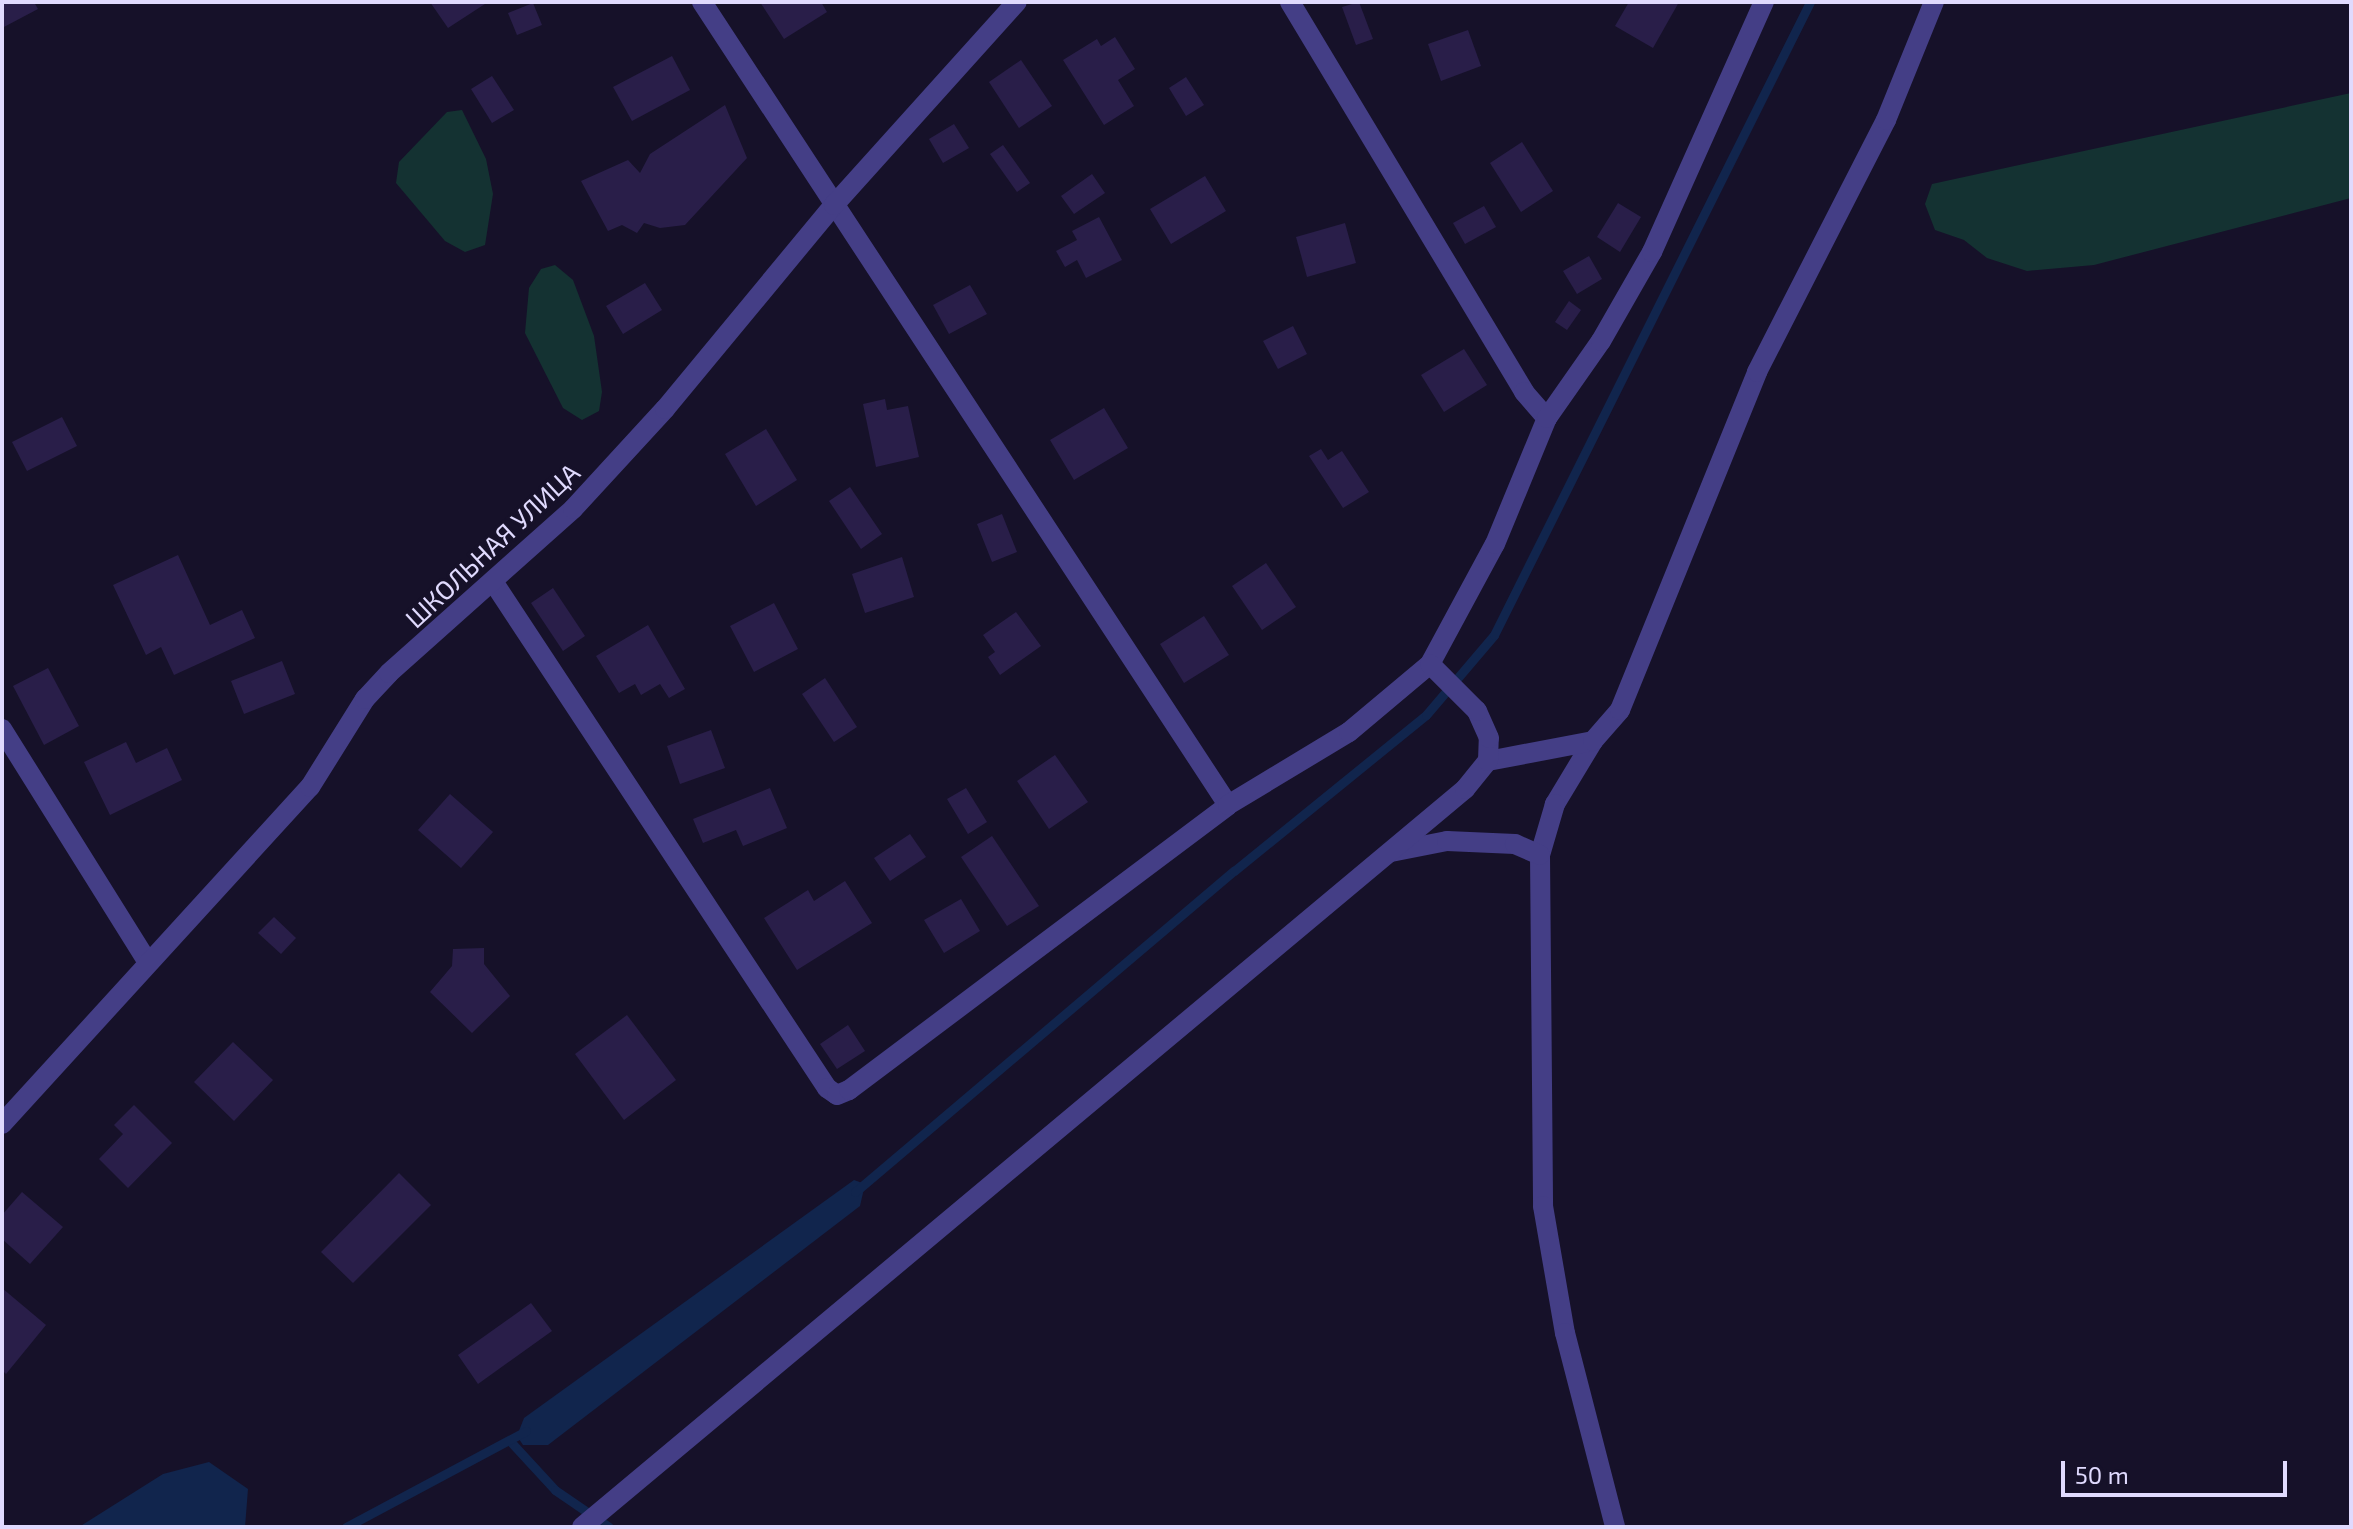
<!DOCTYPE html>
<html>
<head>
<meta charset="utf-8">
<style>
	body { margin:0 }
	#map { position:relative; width:2353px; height:1529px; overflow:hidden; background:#161129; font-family:"Exo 2",sans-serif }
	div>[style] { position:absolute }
	.green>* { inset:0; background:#143232 }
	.water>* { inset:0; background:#11254d }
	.stream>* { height:9px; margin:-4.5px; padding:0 4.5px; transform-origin:4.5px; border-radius:4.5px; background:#11254d }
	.building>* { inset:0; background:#291e49 }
	.minor>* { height:20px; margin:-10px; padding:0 10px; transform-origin:10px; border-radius:10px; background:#443e86 }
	span { translate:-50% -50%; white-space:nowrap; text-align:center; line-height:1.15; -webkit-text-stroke:6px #161129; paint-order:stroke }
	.street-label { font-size:26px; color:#e0dafe }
	.frame { position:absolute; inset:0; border:4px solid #e0dafe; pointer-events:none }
	.scale { position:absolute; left:2061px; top:1461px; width:226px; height:36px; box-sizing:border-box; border:4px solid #e0dafe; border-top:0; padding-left:10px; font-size:24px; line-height:28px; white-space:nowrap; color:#e0dafe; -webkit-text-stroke:6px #161129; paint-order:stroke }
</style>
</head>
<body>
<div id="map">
	<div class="green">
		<div style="clip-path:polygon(2351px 93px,2351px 198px,2094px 265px,2027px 271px,1987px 258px,1964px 240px,1935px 230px,1925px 204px,1932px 184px)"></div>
		<div style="clip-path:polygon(462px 110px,486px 159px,493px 194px,485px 245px,465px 252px,445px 241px,396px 183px,399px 162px,447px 112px)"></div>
		<div style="clip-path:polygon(555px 265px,573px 280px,594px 336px,602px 392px,599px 411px,582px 420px,563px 408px,525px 333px,529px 288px,541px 269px)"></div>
	</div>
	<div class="water">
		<div style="clip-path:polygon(854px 1180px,865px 1184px,860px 1206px,548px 1445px,523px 1445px,517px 1436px,524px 1418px)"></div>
		<div style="clip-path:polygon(209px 1462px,248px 1489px,245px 1527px,79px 1527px,163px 1474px)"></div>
	</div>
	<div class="stream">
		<div style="left:855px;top:1192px;width:497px;rotate:-40.3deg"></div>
		<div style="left:1234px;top:871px;width:247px;rotate:-39.1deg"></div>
		<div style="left:1426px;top:715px;width:105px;rotate:-49.6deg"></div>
		<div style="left:1494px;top:635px;width:707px;rotate:-63.47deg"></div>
		<div style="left:510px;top:1441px;width:67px;rotate:47.4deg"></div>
		<div style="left:555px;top:1490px;width:65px;rotate:34.4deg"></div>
		<div style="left:346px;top:1527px;width:204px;rotate:-28.1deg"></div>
	</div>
	<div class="building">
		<div style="clip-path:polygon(2px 2px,34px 2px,38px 9px,2px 28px)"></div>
		<div style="clip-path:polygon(430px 2px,488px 2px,448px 28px)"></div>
		<div style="clip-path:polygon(760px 2px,821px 2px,827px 12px,784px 39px)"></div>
		<div style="clip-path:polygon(1359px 2px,1373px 39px,1356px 45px,1342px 7px)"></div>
		<div style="clip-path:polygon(1629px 2px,1679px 2px,1653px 48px,1615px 26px)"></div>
		<div style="clip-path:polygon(533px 3px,542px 25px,517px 35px,508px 13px)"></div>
		<div style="clip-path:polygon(1468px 30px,1481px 66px,1441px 81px,1428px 44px)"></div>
		<div style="clip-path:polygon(1115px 37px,1135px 69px,1118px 80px,1134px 106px,1104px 125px,1063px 60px,1097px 39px,1101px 46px)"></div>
		<div style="clip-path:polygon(672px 56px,690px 90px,632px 121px,613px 87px)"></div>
		<div style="clip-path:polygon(1021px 60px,1052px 106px,1019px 128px,989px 82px)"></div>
		<div style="clip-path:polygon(492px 76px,514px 110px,492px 123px,471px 89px)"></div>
		<div style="clip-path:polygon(1186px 77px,1204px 105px,1186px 116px,1169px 88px)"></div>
		<div style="clip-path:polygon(725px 105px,747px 158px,685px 225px,660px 228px,644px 223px,637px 233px,622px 225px,608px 231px,581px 181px,628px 160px,640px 173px,650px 154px)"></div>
		<div style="clip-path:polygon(954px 124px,969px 148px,943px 163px,929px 139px)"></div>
		<div style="clip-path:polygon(1522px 142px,1553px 191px,1521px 212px,1490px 163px)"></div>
		<div style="clip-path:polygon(1003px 145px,1030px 183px,1017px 192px,990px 154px)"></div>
		<div style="clip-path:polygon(1092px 174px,1105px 193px,1074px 214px,1061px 196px)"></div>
		<div style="clip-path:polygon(1205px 176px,1226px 211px,1171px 244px,1150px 209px)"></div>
		<div style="clip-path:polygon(1618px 203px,1641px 217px,1620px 252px,1597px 237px)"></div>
		<div style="clip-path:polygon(1484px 206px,1496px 227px,1465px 244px,1453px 223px)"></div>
		<div style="clip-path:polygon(1099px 217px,1122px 260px,1086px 278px,1077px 260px,1065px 267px,1056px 251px,1077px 240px,1072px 231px)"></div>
		<div style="clip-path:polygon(1345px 223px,1356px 263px,1307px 277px,1296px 237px)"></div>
		<div style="clip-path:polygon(1589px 256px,1602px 279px,1577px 294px,1563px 271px)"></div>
		<div style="clip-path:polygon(645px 283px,662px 310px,623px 334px,606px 306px)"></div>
		<div style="clip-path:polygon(970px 285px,987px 314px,949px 334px,933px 305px)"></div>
		<div style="clip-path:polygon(1569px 301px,1581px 310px,1567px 330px,1555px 322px)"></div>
		<div style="clip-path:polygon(1293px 326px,1307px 354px,1278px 369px,1263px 341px)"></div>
		<div style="clip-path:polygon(1464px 349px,1487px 385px,1444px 412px,1421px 375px)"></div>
		<div style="clip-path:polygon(885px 399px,887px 410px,908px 406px,919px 457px,876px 467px,863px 404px)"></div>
		<div style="clip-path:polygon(1104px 408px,1128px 448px,1074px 480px,1050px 440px)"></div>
		<div style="clip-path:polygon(62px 417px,77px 446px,27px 471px,12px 442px)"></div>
		<div style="clip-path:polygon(766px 429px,797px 480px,756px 506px,725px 454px)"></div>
		<div style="clip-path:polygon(1321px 449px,1328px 460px,1342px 451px,1369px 492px,1343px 508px,1309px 456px)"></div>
		<div style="clip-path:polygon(850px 487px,882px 534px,861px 549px,829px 501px)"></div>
		<div style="clip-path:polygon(1002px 514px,1017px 552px,992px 562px,977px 524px)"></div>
		<div style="clip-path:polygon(178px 555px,210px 625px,242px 610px,255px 638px,174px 675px,161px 647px,146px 655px,113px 585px)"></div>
		<div style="clip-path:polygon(902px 557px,914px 597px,865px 613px,852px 574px)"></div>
		<div style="clip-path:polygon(1266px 563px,1296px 607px,1262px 630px,1232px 586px)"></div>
		<div style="clip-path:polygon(553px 588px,585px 636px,563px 651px,531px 603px)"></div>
		<div style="clip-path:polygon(774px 603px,798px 649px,754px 672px,730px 626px)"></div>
		<div style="clip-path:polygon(1016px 612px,1041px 646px,1000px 675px,988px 657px,995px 652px,983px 635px)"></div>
		<div style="clip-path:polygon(1204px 616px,1229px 655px,1184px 683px,1160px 644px)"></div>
		<div style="clip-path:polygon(648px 625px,685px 689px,669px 698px,660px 684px,641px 695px,635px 684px,619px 693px,596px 656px)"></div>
		<div style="clip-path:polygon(282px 661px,295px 694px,244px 714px,231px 681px)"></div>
		<div style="clip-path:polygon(48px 668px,79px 726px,44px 745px,13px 686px)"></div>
		<div style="clip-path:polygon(825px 678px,857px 727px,834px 742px,802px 694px)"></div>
		<div style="clip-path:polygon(711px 730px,725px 768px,680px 784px,667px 746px)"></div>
		<div style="clip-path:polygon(126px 742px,136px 763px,167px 748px,182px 780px,110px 815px,84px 762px)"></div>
		<div style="clip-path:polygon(1055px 755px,1088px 802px,1049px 829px,1017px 781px)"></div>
		<div style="clip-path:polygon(770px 788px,787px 828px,743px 846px,736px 830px,703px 843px,693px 819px)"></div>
		<div style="clip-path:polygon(966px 788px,987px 822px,968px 834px,947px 799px)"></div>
		<div style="clip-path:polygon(450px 794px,493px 832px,461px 868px,418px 830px)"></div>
		<div style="clip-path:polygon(910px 834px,926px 857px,890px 881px,874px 858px)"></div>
		<div style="clip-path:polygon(992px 836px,1039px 906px,1007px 926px,961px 857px)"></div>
		<div style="clip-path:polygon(845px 881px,872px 923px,797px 970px,764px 918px,808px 890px,814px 901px)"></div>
		<div style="clip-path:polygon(961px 899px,980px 931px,944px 953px,924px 920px)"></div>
		<div style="clip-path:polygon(274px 917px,296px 938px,281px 954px,258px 933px)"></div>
		<div style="clip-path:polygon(484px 948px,484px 964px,510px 996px,472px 1033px,430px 992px,452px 966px,453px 949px)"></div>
		<div style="clip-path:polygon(627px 1015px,676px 1080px,624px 1120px,575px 1054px)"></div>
		<div style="clip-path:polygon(848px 1025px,865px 1051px,837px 1069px,820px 1044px)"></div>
		<div style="clip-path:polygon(233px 1042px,273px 1080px,234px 1121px,194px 1082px)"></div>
		<div style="clip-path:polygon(134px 1105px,172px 1143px,128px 1188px,99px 1159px,123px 1134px,114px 1125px)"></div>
		<div style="clip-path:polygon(399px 1173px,431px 1205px,353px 1283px,321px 1252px)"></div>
		<div style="clip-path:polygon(22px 1192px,63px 1227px,30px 1264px,2px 1239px,2px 1215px)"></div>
		<div style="clip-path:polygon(2px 1288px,46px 1325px,6px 1374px,2px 1370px)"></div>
		<div style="clip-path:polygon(531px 1303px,552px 1331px,478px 1384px,458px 1355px)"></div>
	</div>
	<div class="minor">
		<div style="left:702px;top:2px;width:960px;rotate:56.77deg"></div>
		<div style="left:1290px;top:2px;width:455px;rotate:59deg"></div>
		<div style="left:1524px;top:392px;width:35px;rotate:49deg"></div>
		<div style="left:494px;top:583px;width:605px;rotate:56.6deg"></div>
		<div style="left:827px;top:1088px;width:12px;rotate:35deg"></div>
		<div style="left:837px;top:1095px;width:13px;rotate:-23deg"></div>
		<div style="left:849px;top:1090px;width:474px;rotate:-36.9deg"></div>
		<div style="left:1228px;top:805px;width:141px;rotate:-31.1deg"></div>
		<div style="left:1349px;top:732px;width:106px;rotate:-40deg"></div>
		<div style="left:1430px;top:664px;width:136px;rotate:-61.6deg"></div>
		<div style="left:1495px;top:544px;width:136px;rotate:-67.6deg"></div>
		<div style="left:1547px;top:418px;width:94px;rotate:-55deg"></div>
		<div style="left:1601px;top:341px;width:103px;rotate:-60.2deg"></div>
		<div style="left:1652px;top:252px;width:274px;rotate:-65.9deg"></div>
		<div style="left:2px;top:729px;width:276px;rotate:58deg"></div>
		<div style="left:1593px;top:741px;width:74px;rotate:121.1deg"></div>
		<div style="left:1555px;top:804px;width:53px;rotate:106.4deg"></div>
		<div style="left:1540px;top:855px;width:351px;rotate:89.5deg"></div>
		<div style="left:1543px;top:1206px;width:129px;rotate:80.2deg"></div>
		<div style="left:1565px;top:1333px;width:200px;rotate:75.5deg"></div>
		<div style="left:1488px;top:761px;width:107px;rotate:-10.8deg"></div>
		<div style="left:1593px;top:741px;width:41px;rotate:-48.9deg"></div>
		<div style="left:1620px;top:710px;width:365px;rotate:-67.9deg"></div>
		<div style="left:1757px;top:372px;width:283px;rotate:-62.9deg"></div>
		<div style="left:1886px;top:120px;width:127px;rotate:-67.9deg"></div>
		<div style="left:1391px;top:852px;width:57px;rotate:-11.1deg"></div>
		<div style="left:1447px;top:841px;width:68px;rotate:2.5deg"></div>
		<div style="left:1515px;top:844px;width:27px;rotate:24deg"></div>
		<div style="left:2px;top:1124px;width:457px;rotate:-47.6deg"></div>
		<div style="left:310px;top:787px;width:104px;rotate:-58deg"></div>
		<div style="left:365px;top:699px;width:35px;rotate:-47deg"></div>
		<div style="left:389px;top:673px;width:246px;rotate:-41.7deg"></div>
		<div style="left:573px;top:509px;width:136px;rotate:-47.4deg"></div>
		<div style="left:665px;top:409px;width:265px;rotate:-50.4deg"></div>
		<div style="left:834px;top:205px;width:273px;rotate:-48deg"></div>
		<div style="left:582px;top:1527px;width:1151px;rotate:-39.89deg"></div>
		<div style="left:1465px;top:789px;width:36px;rotate:-51deg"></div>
		<div style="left:1488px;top:761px;width:23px;rotate:-88deg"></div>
		<div style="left:1489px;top:738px;width:30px;rotate:-114deg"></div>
		<div style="left:1477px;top:711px;width:66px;rotate:-135deg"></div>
	</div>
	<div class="street-label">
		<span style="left:492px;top:545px;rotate:-43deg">ШКОЛЬНАЯ УЛИЦА</span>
	</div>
	<div class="frame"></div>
	<div class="scale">50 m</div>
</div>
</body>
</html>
